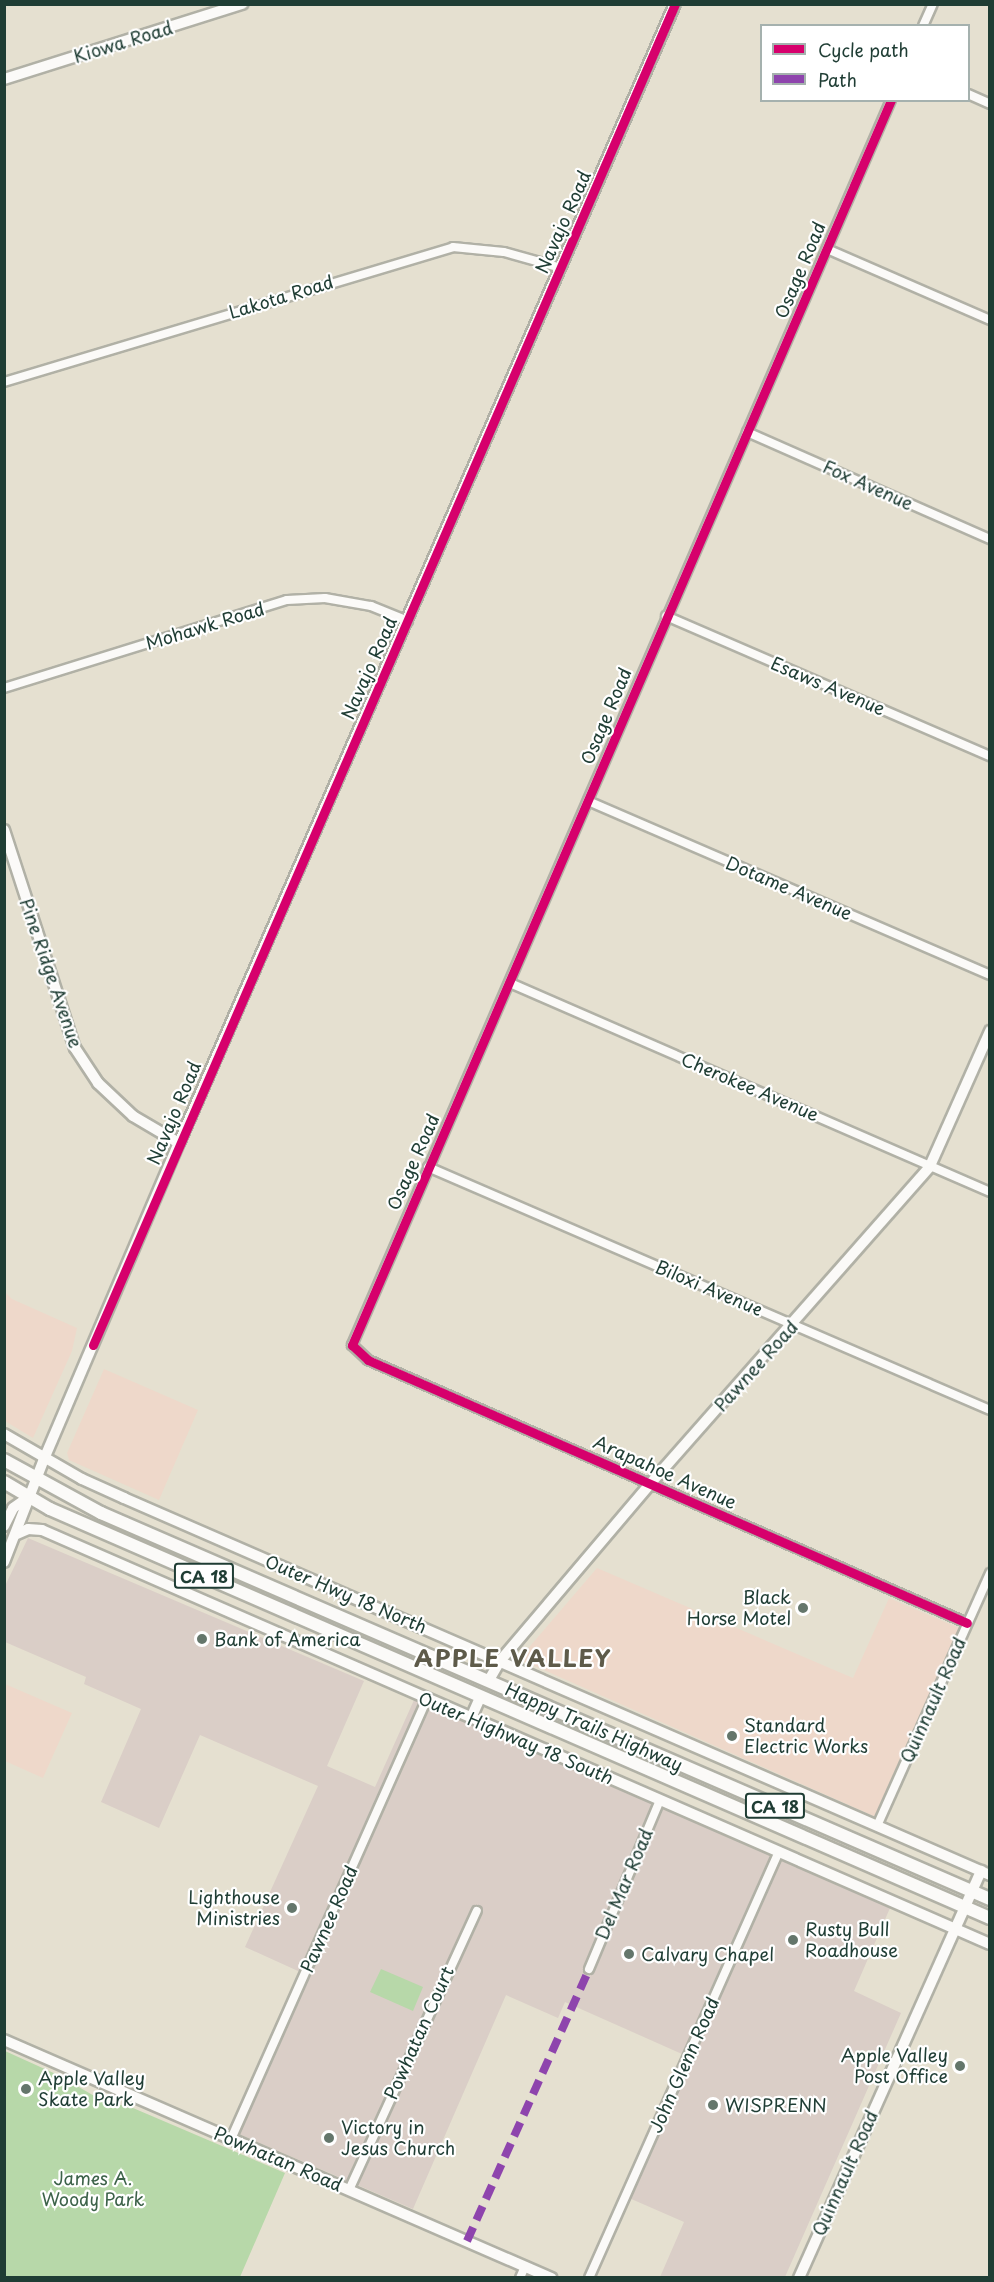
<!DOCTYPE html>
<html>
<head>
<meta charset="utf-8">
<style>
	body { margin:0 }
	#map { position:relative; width:994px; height:2282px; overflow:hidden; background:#e5e0d0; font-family:"Playpen Sans",sans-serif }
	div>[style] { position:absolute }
	.built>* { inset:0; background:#eed8ca }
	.industrial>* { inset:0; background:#dacec7 }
	.green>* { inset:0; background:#b7d8a9 }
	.roads { filter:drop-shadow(2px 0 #b1b1a6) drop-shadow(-2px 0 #b1b1a6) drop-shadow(0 2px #b1b1a6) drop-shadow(0 -2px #b1b1a6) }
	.minor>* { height:8px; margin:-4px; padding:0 4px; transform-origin:4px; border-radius:4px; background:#fbfaf8 }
	.tertiary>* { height:10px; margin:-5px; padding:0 5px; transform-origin:5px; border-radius:5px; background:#fbfaf8 }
	.secondary>* { height:10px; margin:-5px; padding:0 5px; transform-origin:5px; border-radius:5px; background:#fbfaf8 }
	.primary>* { height:12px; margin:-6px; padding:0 6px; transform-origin:6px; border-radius:6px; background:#fbfaf8 }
	.quiet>* { height:8px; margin-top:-4px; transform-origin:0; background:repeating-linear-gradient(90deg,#8e44ad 0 15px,transparent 0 23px) }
	.cycleway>* { height:9px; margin:-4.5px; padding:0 4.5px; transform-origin:4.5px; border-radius:4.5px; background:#d6006c }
	.dots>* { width:16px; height:16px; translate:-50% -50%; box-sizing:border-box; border:3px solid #fff; border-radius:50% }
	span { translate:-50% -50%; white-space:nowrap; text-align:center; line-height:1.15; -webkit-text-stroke:4.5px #fff; paint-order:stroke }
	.shield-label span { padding:2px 4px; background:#fff; border:2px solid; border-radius:4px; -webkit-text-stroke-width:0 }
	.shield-label { font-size:16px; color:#1f3d34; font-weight:700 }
	.street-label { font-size:18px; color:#1f3d34 }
	.poi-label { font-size:18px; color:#1f3d34 }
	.right { translate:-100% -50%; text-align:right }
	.left { translate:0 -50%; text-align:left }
	.park-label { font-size:18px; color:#3c6249 }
	.district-label { font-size:24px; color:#5e5b4a; font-weight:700; letter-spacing:1.5px }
	.frame { position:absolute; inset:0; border:6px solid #1f3d34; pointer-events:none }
	.legend { position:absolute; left:760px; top:24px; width:210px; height:78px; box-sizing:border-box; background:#fff; border:2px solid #a5b1ae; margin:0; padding:8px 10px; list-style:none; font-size:18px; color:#1f3d34 }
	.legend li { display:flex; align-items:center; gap:12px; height:30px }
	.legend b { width:30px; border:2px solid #a5b1ae }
</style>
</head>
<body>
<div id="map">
	<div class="built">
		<div style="clip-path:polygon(4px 1291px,12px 1299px,77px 1328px,72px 1351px,33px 1438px,5px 1421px)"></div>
		<div style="clip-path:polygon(104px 1369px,198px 1410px,159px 1500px,69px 1460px,67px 1453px)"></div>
		<div style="clip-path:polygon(597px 1568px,853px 1678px,889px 1598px,959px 1628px,876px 1817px,519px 1659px)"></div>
		<div style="clip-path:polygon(5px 1684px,72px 1713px,43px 1778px,5px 1761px)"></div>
	</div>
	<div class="industrial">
		<div style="clip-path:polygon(28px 1538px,364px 1681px,327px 1766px,375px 1787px,414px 1700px,771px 1855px,682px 2054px,565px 2002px,558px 2018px,506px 1995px,413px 2209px,239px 2134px,309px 1976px,245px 1947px,318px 1786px,200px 1735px,159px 1828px,101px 1802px,141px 1709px,84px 1684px,86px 1677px,5px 1642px,5px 1586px)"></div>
		<div style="clip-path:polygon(780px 1859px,890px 1908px,854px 1991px,901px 2013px,785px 2277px,660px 2277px,684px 2222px,629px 2198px)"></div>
	</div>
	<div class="green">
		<div style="clip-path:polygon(381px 1969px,423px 1987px,413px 2011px,370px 1992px)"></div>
		<div style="clip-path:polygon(5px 2051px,58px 2075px,103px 2101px,133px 2108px,285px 2173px,240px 2277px,5px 2277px)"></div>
	</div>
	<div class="roads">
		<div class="minor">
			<div style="left:923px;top:26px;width:24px;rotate:-66deg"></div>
			<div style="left:968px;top:94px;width:24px;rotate:24deg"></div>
			<div style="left:891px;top:100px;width:1357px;rotate:113.41deg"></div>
			<div style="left:352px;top:1345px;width:22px;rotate:43deg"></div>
			<div style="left:368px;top:1360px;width:654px;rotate:23.7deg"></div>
			<div style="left:827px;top:249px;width:178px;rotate:23.5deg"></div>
			<div style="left:4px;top:382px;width:469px;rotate:-16.7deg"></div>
			<div style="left:453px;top:247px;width:51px;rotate:5.6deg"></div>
			<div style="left:504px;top:252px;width:59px;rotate:15.7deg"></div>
			<div style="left:747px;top:432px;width:266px;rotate:23.8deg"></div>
			<div style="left:666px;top:616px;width:353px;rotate:23.4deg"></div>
			<div style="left:4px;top:688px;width:296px;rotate:-17.3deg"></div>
			<div style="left:287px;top:600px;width:38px;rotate:-3deg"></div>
			<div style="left:325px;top:598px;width:47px;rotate:9.9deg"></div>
			<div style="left:371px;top:606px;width:40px;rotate:22deg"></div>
			<div style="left:588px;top:801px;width:438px;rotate:23.4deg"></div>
			<div style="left:510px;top:983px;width:524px;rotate:23.53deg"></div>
			<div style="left:428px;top:1167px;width:612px;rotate:23.38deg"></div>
			<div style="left:877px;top:1826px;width:277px;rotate:-65.9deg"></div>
			<div style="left:589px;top:1969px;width:183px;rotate:-67.2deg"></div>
			<div style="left:231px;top:2139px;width:482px;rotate:-66deg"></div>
			<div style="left:349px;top:2190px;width:307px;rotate:-65.4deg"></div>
			<div style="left:520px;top:2278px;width:13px;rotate:-67deg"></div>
			<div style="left:589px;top:2278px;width:466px;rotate:-66deg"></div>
		</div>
		<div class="tertiary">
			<div style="left:4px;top:79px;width:250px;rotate:-17.5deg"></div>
			<div style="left:4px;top:830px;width:229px;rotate:72deg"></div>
			<div style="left:75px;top:1048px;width:42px;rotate:56.7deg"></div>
			<div style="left:98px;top:1083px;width:48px;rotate:43.3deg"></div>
			<div style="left:133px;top:1116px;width:53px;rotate:30.4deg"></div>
			<div style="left:4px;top:1434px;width:90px;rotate:30deg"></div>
			<div style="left:82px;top:1479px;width:46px;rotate:24.3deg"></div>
			<div style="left:124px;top:1498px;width:945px;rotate:23.53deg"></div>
			<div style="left:17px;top:1534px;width:12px;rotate:-24deg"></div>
			<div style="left:28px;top:1529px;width:14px;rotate:4deg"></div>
			<div style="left:42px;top:1530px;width:1034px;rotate:23.59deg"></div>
			<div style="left:489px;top:1680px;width:22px;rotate:-60deg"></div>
			<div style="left:500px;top:1661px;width:233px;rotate:-49.7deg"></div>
			<div style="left:651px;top:1483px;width:422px;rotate:-48.6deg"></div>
			<div style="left:930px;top:1166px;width:148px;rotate:-66deg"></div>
			<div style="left:471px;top:1718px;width:22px;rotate:-66deg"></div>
			<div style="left:4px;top:2040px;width:597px;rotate:23.51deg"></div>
			<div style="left:799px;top:2278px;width:446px;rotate:-65.9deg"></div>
		</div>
		<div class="secondary">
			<div style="left:4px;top:1526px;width:20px;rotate:-63deg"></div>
			<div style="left:13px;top:1508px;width:19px;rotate:-35deg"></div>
			<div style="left:4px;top:1562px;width:110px;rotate:-68.8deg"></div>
			<div style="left:44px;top:1459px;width:344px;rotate:-66.9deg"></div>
			<div style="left:179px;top:1143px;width:1242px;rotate:-66.47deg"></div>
		</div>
		<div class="primary">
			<div style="left:4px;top:1460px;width:111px;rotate:28.7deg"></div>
			<div style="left:101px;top:1513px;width:969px;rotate:23.47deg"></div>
			<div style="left:4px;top:1482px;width:53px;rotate:30.4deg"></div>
			<div style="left:50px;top:1509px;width:1025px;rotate:23.51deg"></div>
		</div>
	</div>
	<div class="quiet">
		<div style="left:467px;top:2241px;width:298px;rotate:-65.8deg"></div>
	</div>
	<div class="cycleway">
		<div style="left:891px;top:100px;width:1357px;rotate:113.41deg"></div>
		<div style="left:352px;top:1345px;width:22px;rotate:43deg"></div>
		<div style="left:368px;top:1360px;width:654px;rotate:23.7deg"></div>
		<div style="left:93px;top:1345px;width:1462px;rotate:-66.54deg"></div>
	</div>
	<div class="dots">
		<div style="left:803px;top:1608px;background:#64766b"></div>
		<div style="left:202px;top:1639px;background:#64766b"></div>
		<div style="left:732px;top:1736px;background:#64766b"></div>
		<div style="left:292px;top:1908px;background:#64766b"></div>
		<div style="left:793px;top:1940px;background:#64766b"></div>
		<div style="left:629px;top:1954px;background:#64766b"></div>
		<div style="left:960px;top:2066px;background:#64766b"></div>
		<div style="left:26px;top:2089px;background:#64766b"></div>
		<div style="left:713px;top:2105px;background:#64766b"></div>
		<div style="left:329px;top:2138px;background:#64766b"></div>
	</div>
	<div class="shield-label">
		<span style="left:204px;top:1576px">CA 18</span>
		<span style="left:775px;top:1806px">CA 18</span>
	</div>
	<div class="street-label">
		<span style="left:123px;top:42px;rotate:-17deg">Kiowa Road</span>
		<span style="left:563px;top:222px;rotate:-66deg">Navajo Road</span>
		<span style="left:800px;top:270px;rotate:-67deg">Osage Road</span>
		<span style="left:281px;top:297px;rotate:-17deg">Lakota Road</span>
		<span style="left:868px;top:485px;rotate:24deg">Fox Avenue</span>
		<span style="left:205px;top:626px;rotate:-17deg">Mohawk Road</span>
		<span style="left:369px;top:668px;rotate:-66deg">Navajo Road</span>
		<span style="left:828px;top:686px;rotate:23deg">Esaws Avenue</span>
		<span style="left:606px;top:716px;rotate:-67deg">Osage Road</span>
		<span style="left:789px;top:888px;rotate:23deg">Dotame Avenue</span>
		<span style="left:51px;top:973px;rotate:71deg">Pine Ridge Avenue</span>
		<span style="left:750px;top:1087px;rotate:23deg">Cherokee Avenue</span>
		<span style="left:174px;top:1113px;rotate:-67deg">Navajo Road</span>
		<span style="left:413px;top:1162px;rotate:-66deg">Osage Road</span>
		<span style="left:709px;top:1288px;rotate:23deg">Biloxi Avenue</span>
		<span style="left:756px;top:1366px;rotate:-48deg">Pawnee Road</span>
		<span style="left:665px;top:1472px;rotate:24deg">Arapahoe Avenue</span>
		<span style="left:346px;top:1594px;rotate:23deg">Outer Hwy 18 North</span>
		<span style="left:933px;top:1700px;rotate:-66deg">Quinnault Road</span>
		<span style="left:594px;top:1727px;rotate:24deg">Happy Trails Highway</span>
		<span style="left:516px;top:1738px;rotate:23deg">Outer Highway 18 South</span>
		<span style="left:624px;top:1884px;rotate:-67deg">Del Mar Road</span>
		<span style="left:329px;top:1919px;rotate:-66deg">Pawnee Road</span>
		<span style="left:419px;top:2033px;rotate:-66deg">Powhatan Court</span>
		<span style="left:684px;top:2065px;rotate:-66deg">John Glenn Road</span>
		<span style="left:278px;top:2159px;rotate:23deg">Powhatan Road</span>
		<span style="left:845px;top:2173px;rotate:-66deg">Quinnault Road</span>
	</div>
	<div class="poi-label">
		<span class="right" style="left:791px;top:1608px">Black<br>Horse Motel</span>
		<span class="left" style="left:214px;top:1639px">Bank of America</span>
		<span class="left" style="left:744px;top:1736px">Standard<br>Electric Works</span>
		<span class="right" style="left:280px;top:1908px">Lighthouse<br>Ministries</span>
		<span class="left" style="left:805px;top:1940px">Rusty Bull<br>Roadhouse</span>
		<span class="left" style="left:641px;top:1954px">Calvary Chapel</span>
		<span class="right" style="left:948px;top:2066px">Apple Valley<br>Post Office</span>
		<span class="left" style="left:38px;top:2089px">Apple Valley<br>Skate Park</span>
		<span class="left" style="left:725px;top:2105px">WISPRENN</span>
		<span class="left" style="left:341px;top:2138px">Victory in<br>Jesus Church</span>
	</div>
	<div class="park-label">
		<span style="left:93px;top:2189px">James A.<br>Woody Park</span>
	</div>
	<div class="district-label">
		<span style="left:513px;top:1658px">APPLE VALLEY</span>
	</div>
	<div class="frame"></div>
	<ul class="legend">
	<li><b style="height:8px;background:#d6006c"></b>Cycle path</li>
	<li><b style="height:8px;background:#8e44ad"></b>Path</li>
	</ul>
</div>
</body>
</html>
